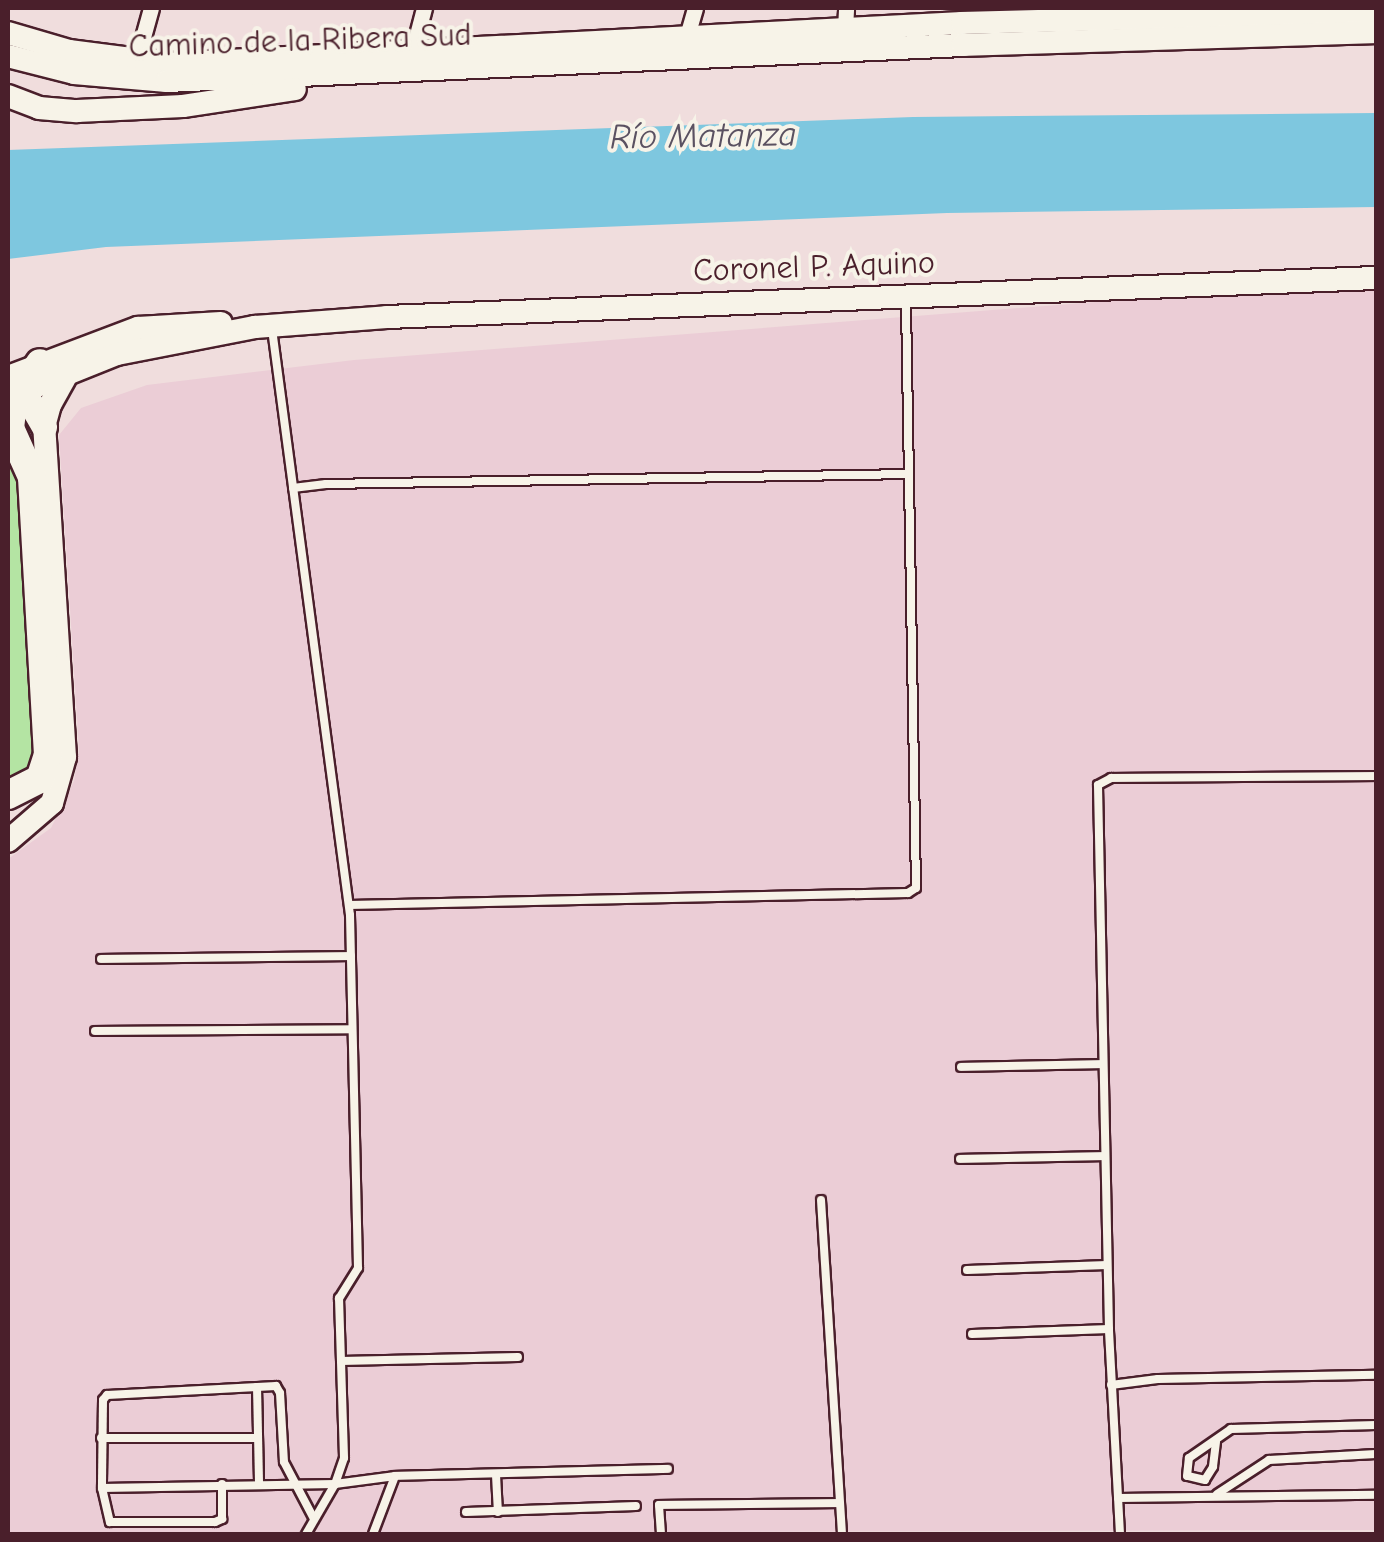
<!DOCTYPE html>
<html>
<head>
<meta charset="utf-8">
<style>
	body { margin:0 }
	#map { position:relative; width:1384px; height:1542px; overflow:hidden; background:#f0dddd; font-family:"Comic Neue",sans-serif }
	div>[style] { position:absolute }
	.built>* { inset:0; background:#ebcdd6 }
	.green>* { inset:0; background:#b4e4a3 }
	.water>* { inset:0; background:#7ec7df }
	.roads { filter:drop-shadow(2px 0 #4a1f2b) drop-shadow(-2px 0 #4a1f2b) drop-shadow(0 2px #4a1f2b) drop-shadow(0 -2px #4a1f2b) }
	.lane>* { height:8px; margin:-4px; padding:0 4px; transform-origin:4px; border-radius:4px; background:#f7f3e8 }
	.street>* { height:15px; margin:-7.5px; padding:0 7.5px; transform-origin:7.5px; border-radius:7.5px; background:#f7f3e8 }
	.secondary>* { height:22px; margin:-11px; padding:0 11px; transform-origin:11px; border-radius:11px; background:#f7f3e8 }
	.primary>* { height:25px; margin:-12.5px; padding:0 12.5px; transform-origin:12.5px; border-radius:12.5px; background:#f7f3e8 }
	.highway>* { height:28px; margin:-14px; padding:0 14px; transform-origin:14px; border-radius:14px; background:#f7f3e8 }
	span { translate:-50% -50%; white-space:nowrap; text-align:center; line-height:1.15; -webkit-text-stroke:8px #f7f3e8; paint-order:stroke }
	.street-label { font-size:32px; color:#4a1f2b }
	.water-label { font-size:35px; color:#5a5161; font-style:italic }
	.frame { position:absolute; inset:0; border:10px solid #4a1f2b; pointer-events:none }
</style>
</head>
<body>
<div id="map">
	<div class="built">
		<div style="clip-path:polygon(1376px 280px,1376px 1530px,8px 1534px,8px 859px,51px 828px,74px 781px,79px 750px,59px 435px,81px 408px,147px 385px,354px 360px)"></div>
	</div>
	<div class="green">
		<div style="clip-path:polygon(8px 464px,24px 492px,39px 729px,34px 770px,8px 785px)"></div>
	</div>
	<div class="water">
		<div style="clip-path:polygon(1376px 113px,1376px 207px,947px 213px,106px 247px,8px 259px,8px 150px,913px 117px)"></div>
	</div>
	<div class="roads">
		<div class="lane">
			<div style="left:272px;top:329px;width:591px;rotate:82.42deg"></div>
			<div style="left:350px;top:915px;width:353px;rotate:88.7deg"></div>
			<div style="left:358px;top:1268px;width:36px;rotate:122deg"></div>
			<div style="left:339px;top:1298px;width:160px;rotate:88.2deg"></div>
			<div style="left:344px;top:1458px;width:28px;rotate:109deg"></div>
			<div style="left:335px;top:1484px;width:58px;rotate:120.1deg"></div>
			<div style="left:293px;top:488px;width:33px;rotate:-7deg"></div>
			<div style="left:326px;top:484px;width:583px;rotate:-0.98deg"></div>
			<div style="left:349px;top:905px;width:559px;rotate:-1.23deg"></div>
			<div style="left:908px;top:893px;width:9px;rotate:-32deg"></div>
			<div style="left:916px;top:888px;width:587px;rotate:-90.98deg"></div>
			<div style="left:101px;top:959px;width:250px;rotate:-0.7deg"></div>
			<div style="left:95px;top:1031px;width:257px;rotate:-0.4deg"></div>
			<div style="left:961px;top:1067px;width:141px;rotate:-1.2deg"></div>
			<div style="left:960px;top:1159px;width:144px;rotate:-1.2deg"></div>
			<div style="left:821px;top:1200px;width:335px;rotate:86.4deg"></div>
			<div style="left:967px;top:1270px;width:140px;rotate:-2deg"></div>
			<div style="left:972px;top:1334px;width:137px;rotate:-2.1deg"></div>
			<div style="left:341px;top:1361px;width:177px;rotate:-1.3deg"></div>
			<div style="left:1111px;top:1385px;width:47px;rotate:-7.3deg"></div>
			<div style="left:1158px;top:1379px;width:218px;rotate:-1.1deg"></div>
			<div style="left:257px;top:1387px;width:19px;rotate:-3deg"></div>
			<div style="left:276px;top:1386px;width:8px;rotate:60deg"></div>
			<div style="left:280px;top:1393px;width:69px;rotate:86.7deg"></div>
			<div style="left:284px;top:1462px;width:64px;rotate:62.2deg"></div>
			<div style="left:101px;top:1438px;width:156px"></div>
			<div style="left:1216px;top:1442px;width:25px;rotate:97deg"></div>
			<div style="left:1213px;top:1467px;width:15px;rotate:122deg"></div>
			<div style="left:1205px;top:1480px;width:18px;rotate:-167deg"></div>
			<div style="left:1187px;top:1476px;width:18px;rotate:-84deg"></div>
			<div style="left:1189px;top:1458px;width:51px;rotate:-34.6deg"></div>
			<div style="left:1231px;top:1429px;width:145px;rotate:-1.6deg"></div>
			<div style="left:496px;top:1475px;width:37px;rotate:87deg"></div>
			<div style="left:259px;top:1482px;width:95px;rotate:-91.2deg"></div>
			<div style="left:257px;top:1387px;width:150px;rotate:176.9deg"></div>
			<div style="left:107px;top:1395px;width:6px;rotate:129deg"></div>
			<div style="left:103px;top:1400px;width:88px;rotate:90.7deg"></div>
			<div style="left:102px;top:1488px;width:233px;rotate:-1deg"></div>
			<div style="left:335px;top:1484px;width:61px;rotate:-7.6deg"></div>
			<div style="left:102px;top:1488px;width:35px;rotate:77deg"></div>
			<div style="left:110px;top:1522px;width:105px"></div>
			<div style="left:215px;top:1522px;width:8px;rotate:-23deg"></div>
			<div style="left:222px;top:1519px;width:35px;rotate:-90deg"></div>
			<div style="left:1217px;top:1494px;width:62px;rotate:-33.2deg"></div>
			<div style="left:1269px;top:1460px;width:107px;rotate:-3.2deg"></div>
			<div style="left:1118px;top:1498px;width:258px;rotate:-0.7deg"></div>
			<div style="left:466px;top:1512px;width:170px;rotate:-2deg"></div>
			<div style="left:373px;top:1534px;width:62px;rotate:-69.2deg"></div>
			<div style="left:395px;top:1476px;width:273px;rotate:-1.5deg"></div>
			<div style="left:661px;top:1534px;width:29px;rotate:-94deg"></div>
			<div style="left:659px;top:1505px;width:180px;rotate:-0.6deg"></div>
			<div style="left:1120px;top:1534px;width:205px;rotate:-93.1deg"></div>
			<div style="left:1109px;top:1329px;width:544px;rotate:-91.16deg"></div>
			<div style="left:1098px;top:785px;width:15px;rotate:-28deg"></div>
			<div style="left:1111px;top:778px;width:265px;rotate:-0.4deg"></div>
		</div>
		<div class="street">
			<div style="left:845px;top:29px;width:21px;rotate:-87deg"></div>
			<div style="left:687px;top:36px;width:29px;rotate:-74deg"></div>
			<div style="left:413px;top:50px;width:43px;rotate:-75.3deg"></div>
			<div style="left:135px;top:66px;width:60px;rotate:-74.6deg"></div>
		</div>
		<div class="secondary">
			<div style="left:8px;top:33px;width:64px;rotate:16.4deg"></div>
			<div style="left:69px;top:51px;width:102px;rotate:7.3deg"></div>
			<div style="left:170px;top:64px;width:793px;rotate:-2.96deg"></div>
			<div style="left:962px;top:23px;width:414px;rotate:-1.5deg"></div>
			<div style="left:8px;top:56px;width:68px;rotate:14.4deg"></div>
			<div style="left:74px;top:73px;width:93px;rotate:4.9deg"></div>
			<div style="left:167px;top:81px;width:797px;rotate:-2.59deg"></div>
			<div style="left:963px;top:45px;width:413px;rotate:-1.8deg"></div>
			<div style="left:8px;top:96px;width:33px;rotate:21deg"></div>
			<div style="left:39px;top:108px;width:38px;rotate:5deg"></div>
			<div style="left:77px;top:111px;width:106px;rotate:-2.7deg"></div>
			<div style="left:183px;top:106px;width:113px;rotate:-8.6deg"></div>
			<div style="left:8px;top:377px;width:139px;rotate:-20.7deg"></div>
			<div style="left:138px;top:328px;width:83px;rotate:-3.4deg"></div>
			<div style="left:17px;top:394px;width:108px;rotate:-21.8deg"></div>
			<div style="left:117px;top:354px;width:141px;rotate:-11.1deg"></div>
			<div style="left:255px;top:327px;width:132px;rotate:-4.3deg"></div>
			<div style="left:387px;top:317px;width:990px;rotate:-2.26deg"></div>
			<div style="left:8px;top:841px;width:58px;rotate:-40.8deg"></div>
			<div style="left:52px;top:803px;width:48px;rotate:-74.2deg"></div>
			<div style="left:65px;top:757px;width:331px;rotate:-93.6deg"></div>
			<div style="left:44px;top:427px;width:23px;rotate:-75deg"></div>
			<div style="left:50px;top:405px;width:37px;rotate:-61deg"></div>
		</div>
		<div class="primary">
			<div style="left:8px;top:388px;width:23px;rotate:29deg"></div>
			<div style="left:28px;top:399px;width:32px;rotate:60deg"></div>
		</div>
		<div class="highway">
			<div style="left:8px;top:795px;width:36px;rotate:-27deg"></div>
			<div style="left:40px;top:779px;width:25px;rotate:-72deg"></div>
			<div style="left:48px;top:755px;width:278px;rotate:-93.3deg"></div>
			<div style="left:32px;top:477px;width:54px;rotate:-114.2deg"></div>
			<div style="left:10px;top:428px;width:25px;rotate:-83deg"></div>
			<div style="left:13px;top:403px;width:48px;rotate:-56deg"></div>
		</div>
	</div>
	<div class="street-label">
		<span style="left:300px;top:41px;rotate:-2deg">Camino de la Ribera Sud</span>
		<span style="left:814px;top:267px;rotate:-2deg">Coronel P. Aquino</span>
	</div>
	<div class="water-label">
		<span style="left:703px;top:136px;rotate:-1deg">Río Matanza</span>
	</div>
	<div class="frame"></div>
</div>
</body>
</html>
